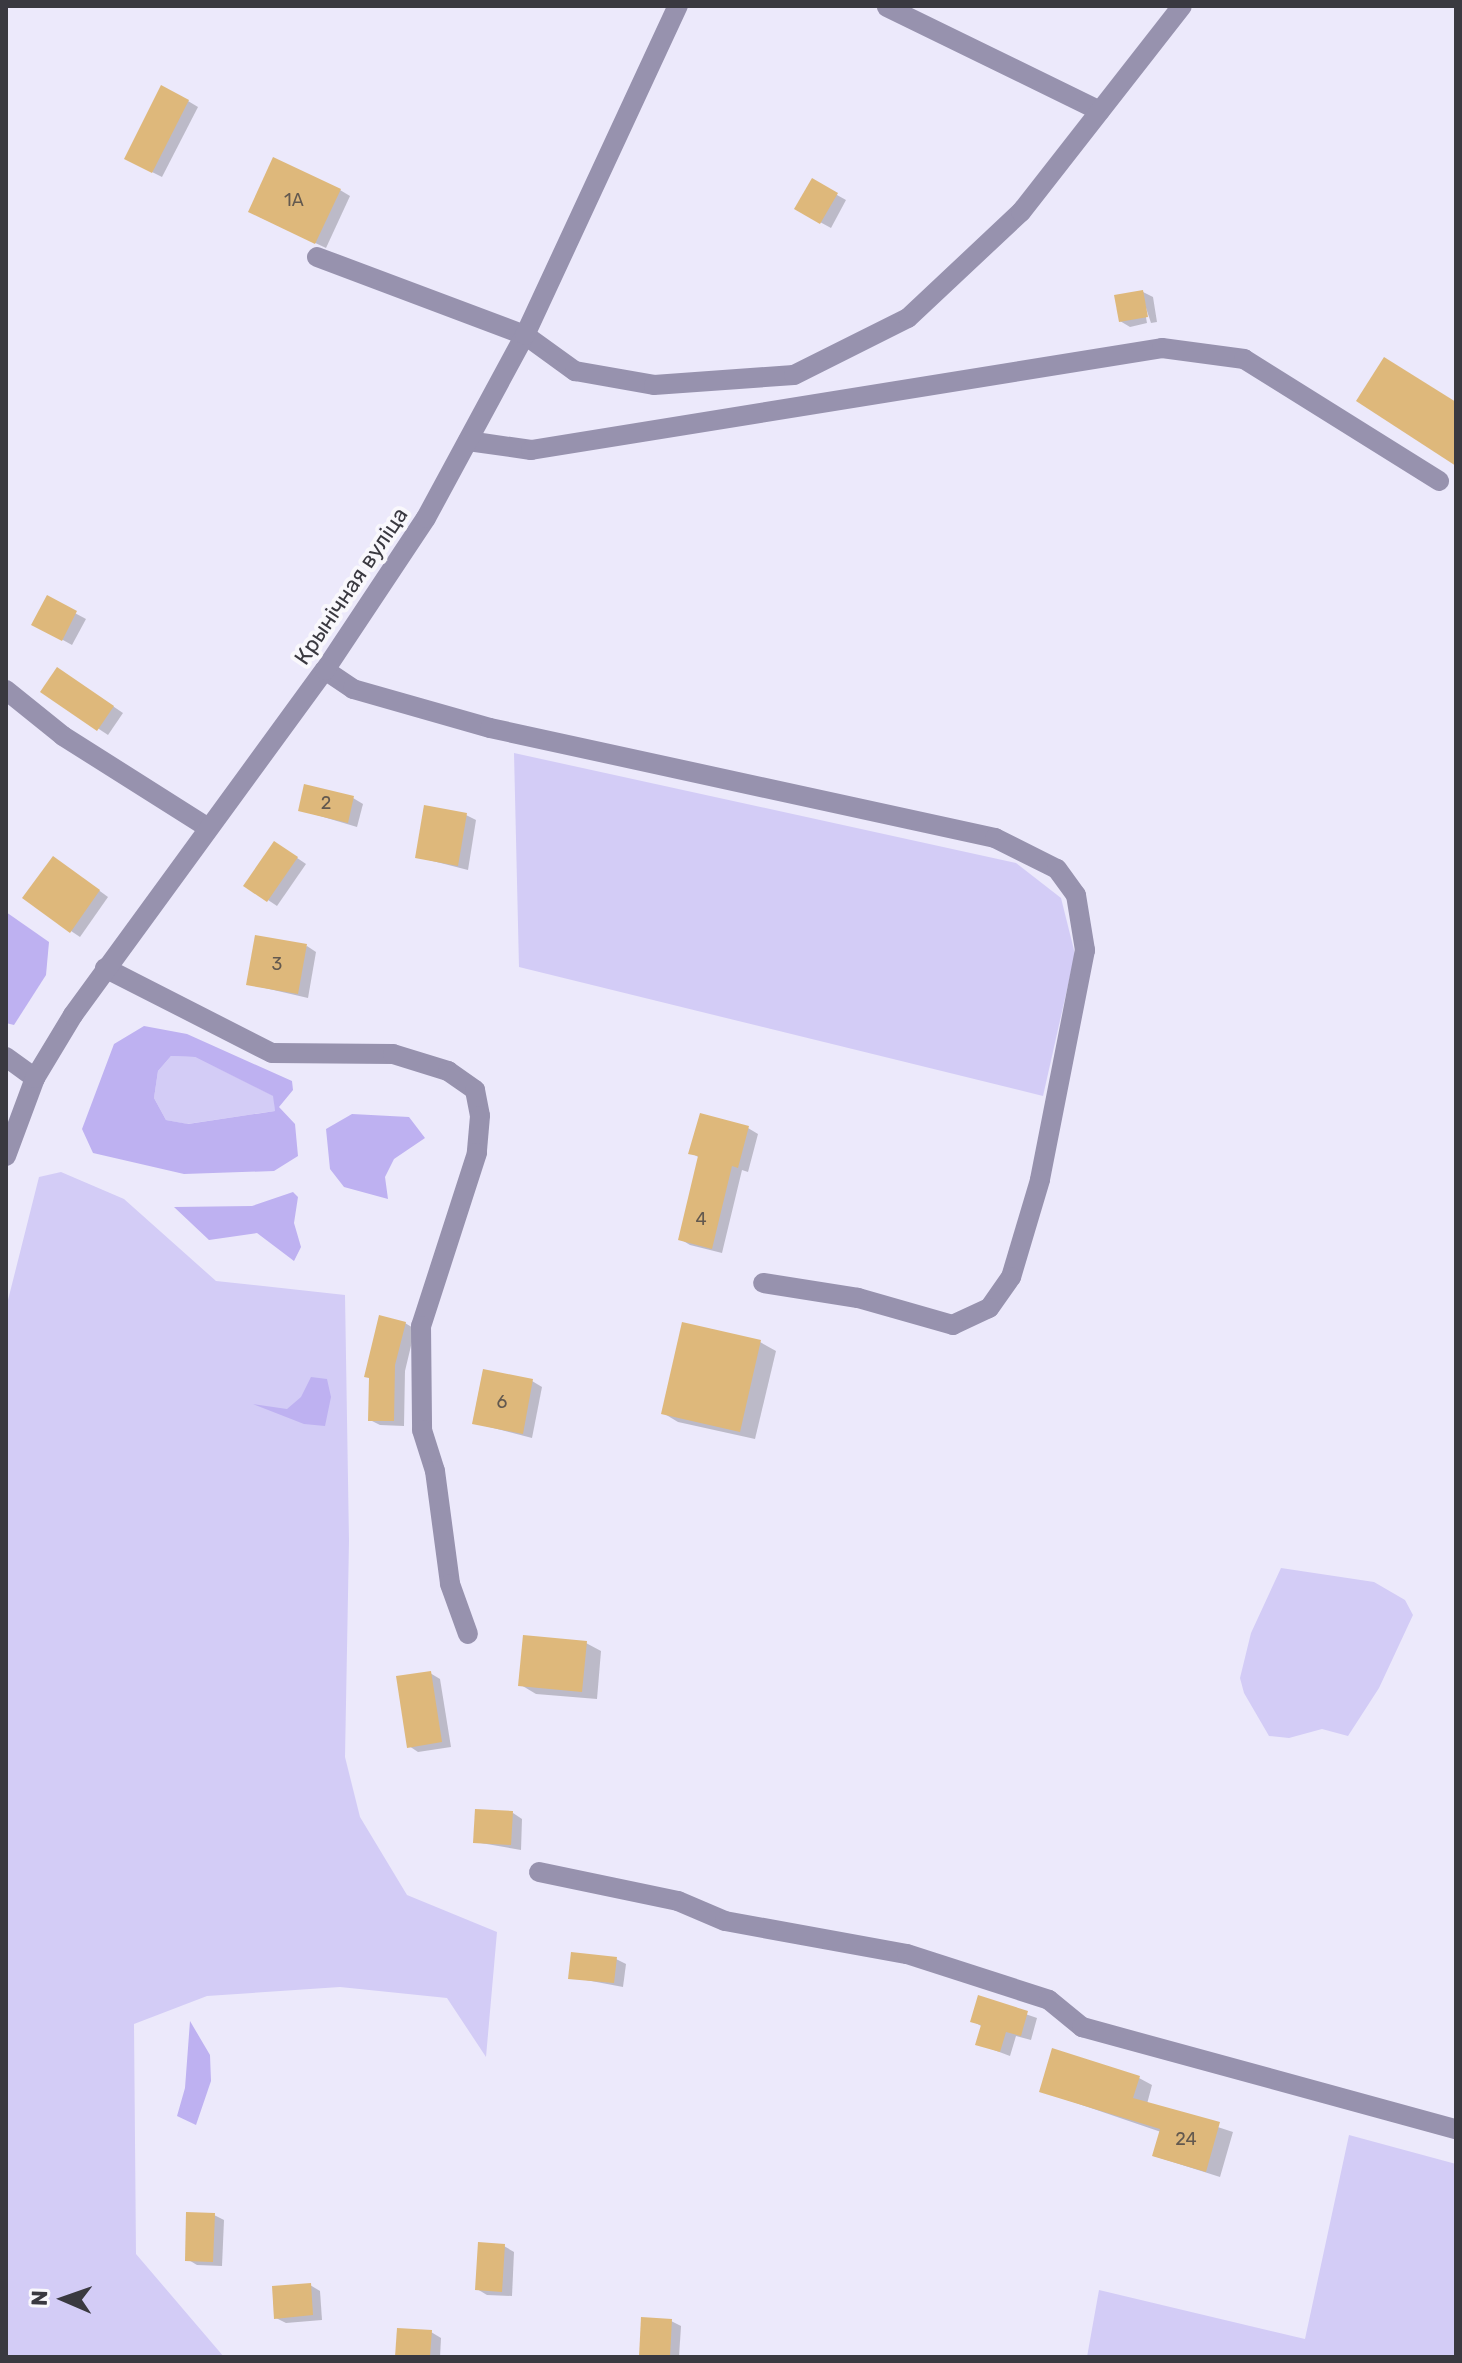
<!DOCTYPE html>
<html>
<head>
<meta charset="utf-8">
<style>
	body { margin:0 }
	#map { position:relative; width:1462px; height:2363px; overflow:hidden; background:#ece9fb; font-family:Rubik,sans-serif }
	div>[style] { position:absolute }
	.green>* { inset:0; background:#d3ccf6 }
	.water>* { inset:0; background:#beb1f1 }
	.shadow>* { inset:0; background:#0003 }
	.building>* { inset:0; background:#deb87b }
	.minor>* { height:20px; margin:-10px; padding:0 10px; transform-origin:10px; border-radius:10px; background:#9792ae }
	span { translate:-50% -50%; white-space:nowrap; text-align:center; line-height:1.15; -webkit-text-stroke:8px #f9f8fc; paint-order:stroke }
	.number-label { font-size:18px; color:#63594f }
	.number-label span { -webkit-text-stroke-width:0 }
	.street-label { font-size:22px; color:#3a3940 }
	.frame { position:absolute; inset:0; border:8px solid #3a3940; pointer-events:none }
	.north { position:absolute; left:24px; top:2259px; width:80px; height:80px; -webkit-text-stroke:6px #f9f8fc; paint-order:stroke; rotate:272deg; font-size:22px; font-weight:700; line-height:32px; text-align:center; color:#3a3940 }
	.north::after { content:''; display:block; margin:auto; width:28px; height:36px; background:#3a3940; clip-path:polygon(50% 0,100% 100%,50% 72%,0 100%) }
</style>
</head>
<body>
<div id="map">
	<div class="green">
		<div style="clip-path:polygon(514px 753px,1016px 863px,1061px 898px,1075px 954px,1043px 1096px,519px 967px)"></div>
		<div style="clip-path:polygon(171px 1056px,195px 1057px,274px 1096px,275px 1111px,187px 1124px,166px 1120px,154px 1098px,158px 1071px)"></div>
		<div style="clip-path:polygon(61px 1172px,124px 1199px,216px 1281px,345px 1295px,349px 1541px,345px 1757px,360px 1817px,407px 1895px,497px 1932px,486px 2057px,447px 1998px,340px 1987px,207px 1996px,134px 2024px,136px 2254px,224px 2357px,6px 2357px,6px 1308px,39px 1177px)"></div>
		<div style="clip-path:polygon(1281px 1568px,1374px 1582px,1405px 1600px,1413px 1615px,1379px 1688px,1348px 1736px,1322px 1729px,1289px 1738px,1269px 1736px,1244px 1693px,1240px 1678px,1251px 1633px)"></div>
		<div style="clip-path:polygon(1349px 2135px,1456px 2164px,1456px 2357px,1087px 2357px,1099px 2290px,1305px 2339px)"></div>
	</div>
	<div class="water">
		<div style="clip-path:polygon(6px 912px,49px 942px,46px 975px,14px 1025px,6px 1023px)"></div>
		<div style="clip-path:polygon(evenodd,144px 1026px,187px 1034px,292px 1081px,293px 1090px,279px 1107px,295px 1124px,298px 1156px,274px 1171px,184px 1174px,93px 1153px,82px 1129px,114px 1044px,144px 1026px,171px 1056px,195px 1057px,273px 1096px,275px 1111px,188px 1124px,166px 1120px,154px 1098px,158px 1071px,171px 1056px)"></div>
		<div style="clip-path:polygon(352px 1114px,409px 1117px,425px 1138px,394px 1159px,385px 1177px,388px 1199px,344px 1187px,330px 1169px,326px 1129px)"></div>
		<div style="clip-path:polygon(293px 1192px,298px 1197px,294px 1223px,301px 1247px,294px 1261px,257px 1233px,209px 1240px,174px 1207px,252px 1206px)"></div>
		<div style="clip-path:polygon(311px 1377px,327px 1379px,331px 1397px,325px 1426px,304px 1424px,253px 1404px,287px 1409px,301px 1397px)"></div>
		<div style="clip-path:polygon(190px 2021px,210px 2055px,211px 2081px,196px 2125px,177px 2116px,185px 2088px)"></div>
	</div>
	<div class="shadow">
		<div style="clip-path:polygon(188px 101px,198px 107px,162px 177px,136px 164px)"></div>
		<div style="clip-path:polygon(812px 181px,846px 200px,831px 228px,796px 209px)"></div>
		<div style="clip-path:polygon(340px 190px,350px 196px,326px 248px,260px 217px)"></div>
		<div style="clip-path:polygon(1143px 292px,1153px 297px,1157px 322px,1151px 323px,1142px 296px,1147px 323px,1130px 327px,1120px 321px)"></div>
		<div style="clip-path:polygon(47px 598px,86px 619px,72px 645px,34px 624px)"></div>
		<div style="clip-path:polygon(67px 675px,123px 713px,108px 735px,43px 692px)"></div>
		<div style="clip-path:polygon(353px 798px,363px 804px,357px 827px,300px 810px)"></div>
		<div style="clip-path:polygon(466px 815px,476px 820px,468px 870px,417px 857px)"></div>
		<div style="clip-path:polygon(284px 849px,306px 864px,277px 906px,268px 900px)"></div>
		<div style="clip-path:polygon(63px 864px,108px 897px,80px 937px,71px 931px)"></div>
		<div style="clip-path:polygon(307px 946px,316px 952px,308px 998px,248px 984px)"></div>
		<div style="clip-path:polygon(748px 1128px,758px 1134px,748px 1172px,742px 1170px,722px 1253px,690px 1245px,680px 1239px,700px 1158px,691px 1153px)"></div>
		<div style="clip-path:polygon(405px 1323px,415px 1329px,405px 1371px,404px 1426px,380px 1425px,370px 1420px)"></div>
		<div style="clip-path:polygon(760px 1342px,776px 1351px,755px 1439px,678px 1422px,663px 1413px)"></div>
		<div style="clip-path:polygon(532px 1381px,542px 1387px,532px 1438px,474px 1423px)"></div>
		<div style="clip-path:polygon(586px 1643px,601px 1651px,597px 1699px,536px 1694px,521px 1685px)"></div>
		<div style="clip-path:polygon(430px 1673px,440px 1679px,451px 1747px,418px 1752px,409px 1746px)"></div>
		<div style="clip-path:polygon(513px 1813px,522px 1819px,521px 1850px,475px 1842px)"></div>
		<div style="clip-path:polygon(616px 1959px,626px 1964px,623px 1987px,570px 1977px)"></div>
		<div style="clip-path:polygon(979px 1998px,1037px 2018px,1031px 2040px,1016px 2036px,1010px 2056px,978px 2044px,983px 2027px,972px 2021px)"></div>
		<div style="clip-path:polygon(1139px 2078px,1152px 2085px,1147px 2104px,1233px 2132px,1220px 2177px,1154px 2156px,1161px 2132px,1041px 2091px)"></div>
		<div style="clip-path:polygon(214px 2215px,224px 2220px,222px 2266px,197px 2265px,187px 2259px)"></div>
		<div style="clip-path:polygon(504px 2246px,514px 2252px,512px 2296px,487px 2295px,477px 2289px)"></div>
		<div style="clip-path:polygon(310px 2285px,320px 2291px,322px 2320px,286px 2323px,276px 2318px)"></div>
		<div style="clip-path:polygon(671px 2321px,681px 2326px,679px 2357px,641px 2357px)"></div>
		<div style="clip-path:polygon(431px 2332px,441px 2338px,440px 2357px,397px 2357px)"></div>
	</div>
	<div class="building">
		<div style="clip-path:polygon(161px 85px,189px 100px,152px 173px,124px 159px)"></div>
		<div style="clip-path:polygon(273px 157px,341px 189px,315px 244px,248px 212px)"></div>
		<div style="clip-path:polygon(812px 178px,838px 193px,820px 224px,794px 209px)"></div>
		<div style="clip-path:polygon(1143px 290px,1148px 317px,1119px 322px,1114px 295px)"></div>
		<div style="clip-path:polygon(1384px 357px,1456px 402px,1456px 466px,1356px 401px)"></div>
		<div style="clip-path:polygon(47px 595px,77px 611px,62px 641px,31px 625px)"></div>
		<div style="clip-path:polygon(57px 667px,114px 706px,97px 731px,40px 692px)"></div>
		<div style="clip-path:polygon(304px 784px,354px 796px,348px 823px,298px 811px)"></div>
		<div style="clip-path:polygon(424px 805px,467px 813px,458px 866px,415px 858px)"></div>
		<div style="clip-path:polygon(274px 841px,298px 857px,267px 902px,243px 886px)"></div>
		<div style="clip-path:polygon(53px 856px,100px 890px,70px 933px,22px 898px)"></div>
		<div style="clip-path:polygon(255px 935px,307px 944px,298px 994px,246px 985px)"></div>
		<div style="clip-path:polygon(700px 1113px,749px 1126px,738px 1168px,732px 1166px,712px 1249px,678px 1240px,698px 1156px,688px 1154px)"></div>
		<div style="clip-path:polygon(379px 1315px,406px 1322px,395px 1365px,394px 1421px,368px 1421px,369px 1378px,364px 1377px)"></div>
		<div style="clip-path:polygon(682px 1322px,761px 1340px,740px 1432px,661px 1414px)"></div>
		<div style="clip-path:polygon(483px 1369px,533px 1379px,523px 1434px,472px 1424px)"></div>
		<div style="clip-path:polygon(523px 1635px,587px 1641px,582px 1692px,518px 1686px)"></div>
		<div style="clip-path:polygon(431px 1671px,442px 1742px,407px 1748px,396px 1676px)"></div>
		<div style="clip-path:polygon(475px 1809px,513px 1811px,511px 1845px,473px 1843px)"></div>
		<div style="clip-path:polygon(571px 1952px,617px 1957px,614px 1983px,568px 1979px)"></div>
		<div style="clip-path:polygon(978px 1995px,1028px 2011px,1021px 2036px,1006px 2032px,1000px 2052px,975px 2045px,981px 2025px,970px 2022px)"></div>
		<div style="clip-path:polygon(1052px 2048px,1140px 2076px,1133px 2098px,1220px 2122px,1206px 2172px,1152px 2156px,1160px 2129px,1039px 2092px)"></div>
		<div style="clip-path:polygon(186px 2212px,215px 2213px,213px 2262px,185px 2261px)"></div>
		<div style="clip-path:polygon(478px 2242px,505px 2244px,502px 2292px,475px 2290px)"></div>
		<div style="clip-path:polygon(311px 2283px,313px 2315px,274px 2319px,272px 2286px)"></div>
		<div style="clip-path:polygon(641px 2317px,672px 2319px,670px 2357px,639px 2357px)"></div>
		<div style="clip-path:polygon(397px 2328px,432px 2330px,430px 2357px,395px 2357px)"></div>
	</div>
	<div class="minor">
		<div style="left:887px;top:7px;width:237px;rotate:26deg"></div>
		<div style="left:317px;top:257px;width:222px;rotate:20.6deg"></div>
		<div style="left:525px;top:335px;width:62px;rotate:35.8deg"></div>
		<div style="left:575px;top:371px;width:80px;rotate:10deg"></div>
		<div style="left:654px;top:385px;width:140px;rotate:-4.1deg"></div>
		<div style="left:794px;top:375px;width:127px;rotate:-26.6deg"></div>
		<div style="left:908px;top:318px;width:155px;rotate:-43.2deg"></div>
		<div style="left:1021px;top:212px;width:261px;rotate:-52deg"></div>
		<div style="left:468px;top:441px;width:64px;rotate:8.1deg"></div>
		<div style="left:531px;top:450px;width:639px;rotate:-9.18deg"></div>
		<div style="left:1162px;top:348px;width:83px;rotate:7.6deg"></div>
		<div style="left:1244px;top:359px;width:230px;rotate:32deg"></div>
		<div style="left:325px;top:670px;width:34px;rotate:34deg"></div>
		<div style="left:353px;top:689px;width:142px;rotate:15.9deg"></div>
		<div style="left:490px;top:728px;width:517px;rotate:12.29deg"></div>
		<div style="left:995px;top:838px;width:69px;rotate:26.6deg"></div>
		<div style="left:1057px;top:869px;width:32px;rotate:54deg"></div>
		<div style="left:1076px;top:895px;width:56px;rotate:80.7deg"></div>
		<div style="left:1085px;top:950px;width:234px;rotate:101.1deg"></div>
		<div style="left:1040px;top:1180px;width:101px;rotate:106.6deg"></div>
		<div style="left:1011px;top:1277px;width:38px;rotate:125deg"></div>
		<div style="left:989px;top:1308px;width:40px;rotate:155deg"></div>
		<div style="left:953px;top:1325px;width:99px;rotate:-164.1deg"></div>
		<div style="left:858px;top:1298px;width:96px;rotate:-171deg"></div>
		<div style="left:6px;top:690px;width:73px;rotate:38.9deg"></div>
		<div style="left:63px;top:736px;width:170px;rotate:32.3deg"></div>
		<div style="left:105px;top:968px;width:187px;rotate:27deg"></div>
		<div style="left:272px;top:1053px;width:121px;rotate:0.5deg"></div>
		<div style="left:393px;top:1054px;width:58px;rotate:17.2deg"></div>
		<div style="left:448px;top:1071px;width:33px;rotate:35deg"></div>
		<div style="left:475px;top:1090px;width:26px;rotate:79deg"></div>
		<div style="left:480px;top:1116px;width:37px;rotate:95deg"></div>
		<div style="left:477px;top:1153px;width:182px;rotate:107.9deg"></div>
		<div style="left:421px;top:1326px;width:104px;rotate:89.4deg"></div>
		<div style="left:422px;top:1430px;width:43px;rotate:72.4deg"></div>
		<div style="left:435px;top:1471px;width:114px;rotate:82.4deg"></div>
		<div style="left:450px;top:1584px;width:53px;rotate:70.2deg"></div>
		<div style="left:6px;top:1057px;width:36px;rotate:36deg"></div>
		<div style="left:6px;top:1156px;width:83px;rotate:-69.6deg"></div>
		<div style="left:35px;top:1078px;width:74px;rotate:-58.9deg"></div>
		<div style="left:73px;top:1015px;width:427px;rotate:-53.9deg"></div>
		<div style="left:325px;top:670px;width:182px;rotate:-56.4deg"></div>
		<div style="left:426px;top:518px;width:208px;rotate:-61.6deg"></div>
		<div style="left:525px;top:335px;width:363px;rotate:-65.1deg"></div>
		<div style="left:539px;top:1872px;width:142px;rotate:11.8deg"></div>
		<div style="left:678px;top:1901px;width:51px;rotate:23.1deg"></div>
		<div style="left:725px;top:1921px;width:185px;rotate:10.3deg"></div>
		<div style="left:907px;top:1954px;width:149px;rotate:17.9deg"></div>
		<div style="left:1049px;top:2000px;width:43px;rotate:39.3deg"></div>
		<div style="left:1082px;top:2027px;width:388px;rotate:15.3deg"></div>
	</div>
	<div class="number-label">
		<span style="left:294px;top:200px">1А</span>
		<span style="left:326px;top:803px">2</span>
		<span style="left:277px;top:964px">3</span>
		<span style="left:701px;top:1219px">4</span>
		<span style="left:502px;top:1402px">6</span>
		<span style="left:1186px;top:2139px">24</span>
	</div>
	<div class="street-label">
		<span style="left:351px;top:586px;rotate:-56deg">Крынічная вуліца</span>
	</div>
	<div class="frame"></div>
	<div class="north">N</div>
</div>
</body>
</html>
